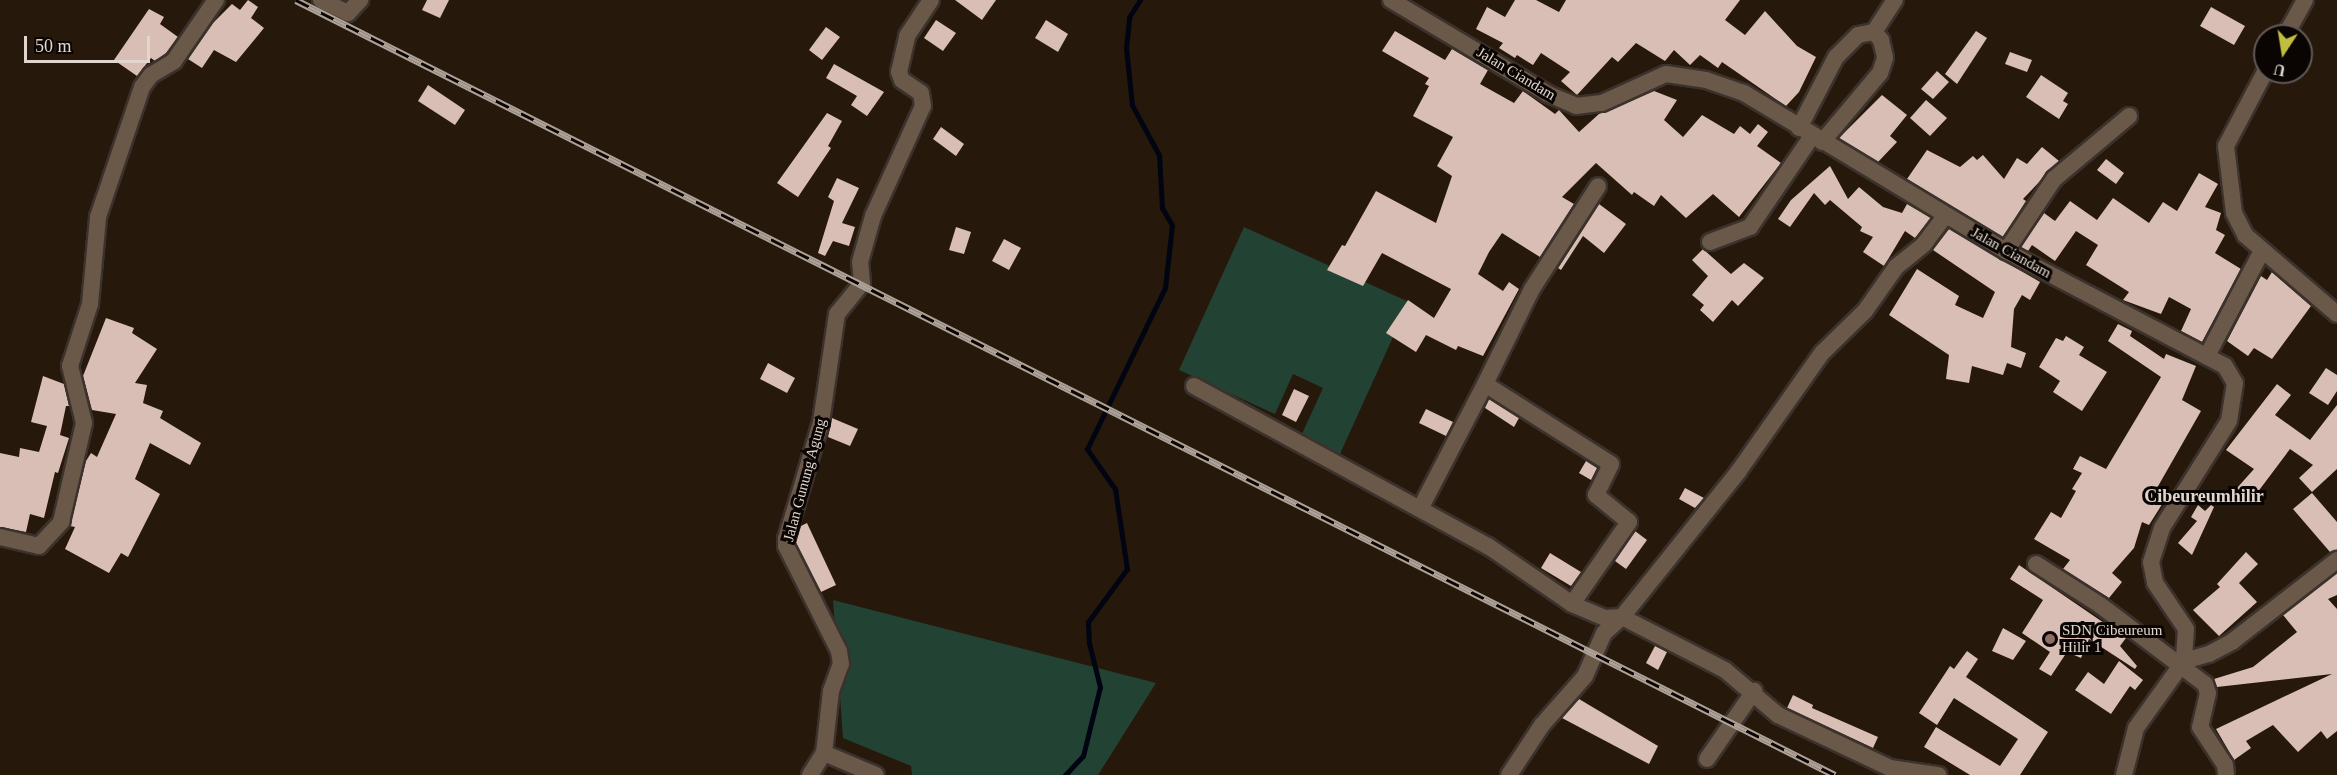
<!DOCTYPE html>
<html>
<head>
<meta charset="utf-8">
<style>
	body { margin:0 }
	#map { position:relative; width:2337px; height:775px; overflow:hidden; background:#26180a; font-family:"Times New Roman",serif }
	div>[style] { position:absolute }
	.green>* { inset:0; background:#224234 }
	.stream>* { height:5px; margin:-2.5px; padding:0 2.5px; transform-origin:2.5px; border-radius:2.5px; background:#000511 }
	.building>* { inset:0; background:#d8beb4 }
	.roads { filter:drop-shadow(2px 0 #3c322d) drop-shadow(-2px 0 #3c322d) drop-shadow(0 2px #3c322d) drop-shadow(0 -2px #3c322d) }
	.minor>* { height:16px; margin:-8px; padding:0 8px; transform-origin:8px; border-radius:8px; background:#6a5849 }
	.tertiary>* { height:16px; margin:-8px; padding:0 8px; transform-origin:8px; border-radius:8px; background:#6a5849 }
	.rail>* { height:7px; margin-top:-3.5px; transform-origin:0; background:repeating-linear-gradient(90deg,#0a0502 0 14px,#ada198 0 28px); box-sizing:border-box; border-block:2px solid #ada198 }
	.dots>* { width:16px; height:16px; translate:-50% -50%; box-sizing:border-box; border:3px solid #0a0502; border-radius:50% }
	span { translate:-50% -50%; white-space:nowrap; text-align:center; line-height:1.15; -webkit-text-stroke:6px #0a0502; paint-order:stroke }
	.street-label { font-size:15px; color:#e1d6ce }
	.poi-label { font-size:15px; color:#e1d6ce }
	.left { translate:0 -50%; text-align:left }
	.quarter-label { font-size:18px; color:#e1d6ce; font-weight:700 }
	.north { position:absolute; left:2253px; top:24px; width:60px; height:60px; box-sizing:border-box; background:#0a0502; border:2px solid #605954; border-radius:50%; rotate:192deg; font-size:16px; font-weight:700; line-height:24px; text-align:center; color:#e1d6ce }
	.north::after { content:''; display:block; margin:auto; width:21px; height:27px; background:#bfbe41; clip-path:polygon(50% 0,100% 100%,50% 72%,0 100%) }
	.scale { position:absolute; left:24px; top:36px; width:126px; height:27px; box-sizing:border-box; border:3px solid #e1d6ce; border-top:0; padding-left:8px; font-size:18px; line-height:21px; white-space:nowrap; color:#e1d6ce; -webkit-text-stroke:4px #0a0502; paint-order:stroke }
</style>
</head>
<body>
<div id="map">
	<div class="green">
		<div style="clip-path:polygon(1244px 227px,1409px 302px,1340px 454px,1301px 436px,1323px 388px,1293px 374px,1275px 414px,1179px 370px)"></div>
		<div style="clip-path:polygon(833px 600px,1156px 683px,1098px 775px,912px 775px,911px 766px,843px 738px)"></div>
	</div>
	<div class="stream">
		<div style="left:1065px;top:775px;width:26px;rotate:-47deg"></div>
		<div style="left:1083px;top:756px;width:71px;rotate:-76.2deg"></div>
		<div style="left:1100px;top:687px;width:45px;rotate:-104deg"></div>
		<div style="left:1089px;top:643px;width:21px;rotate:-93deg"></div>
		<div style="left:1088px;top:622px;width:66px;rotate:-53.7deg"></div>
		<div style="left:1127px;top:569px;width:81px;rotate:-98.5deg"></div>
		<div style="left:1115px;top:489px;width:49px;rotate:-125deg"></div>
		<div style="left:1087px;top:449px;width:179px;rotate:-64.2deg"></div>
		<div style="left:1165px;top:288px;width:63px;rotate:-83.7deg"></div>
		<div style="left:1172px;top:225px;width:20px;rotate:-120deg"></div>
		<div style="left:1162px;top:208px;width:53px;rotate:-93.2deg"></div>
		<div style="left:1159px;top:155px;width:57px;rotate:-118.4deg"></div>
		<div style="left:1132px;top:105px;width:57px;rotate:-96deg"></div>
		<div style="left:1126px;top:48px;width:31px;rotate:-84deg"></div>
		<div style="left:1129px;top:17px;width:20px;rotate:-57deg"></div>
	</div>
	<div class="building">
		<div style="clip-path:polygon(248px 0,258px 7px,251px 18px,264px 28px,236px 62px,214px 50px,202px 68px,188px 59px,213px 23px,232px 4px,240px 10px)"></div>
		<div style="clip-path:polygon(427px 0,449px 0,440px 18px,422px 10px)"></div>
		<div style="clip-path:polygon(955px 0,996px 0,982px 20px)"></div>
		<div style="clip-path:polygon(1515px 0,1536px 0,1559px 12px,1566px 0,1740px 0,1725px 20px,1745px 35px,1765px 11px,1797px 46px,1816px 57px,1799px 92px,1786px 106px,1722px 62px,1718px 68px,1700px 55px,1690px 65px,1674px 50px,1665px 61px,1636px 43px,1618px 62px,1612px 57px,1577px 95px,1561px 81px,1570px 72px,1541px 53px,1533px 65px,1517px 55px,1515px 58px,1499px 48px,1503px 43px,1476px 29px,1487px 7px,1505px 17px)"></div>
		<div style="clip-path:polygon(2211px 7px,2245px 26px,2234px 45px,2200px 26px)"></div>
		<div style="clip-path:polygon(149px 9px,164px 17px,160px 24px,178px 37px,166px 53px,155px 61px,151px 58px,137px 76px,114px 60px)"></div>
		<div style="clip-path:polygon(936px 20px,956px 33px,943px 51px,924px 38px)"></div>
		<div style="clip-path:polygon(1046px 20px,1068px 34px,1058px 52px,1035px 38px)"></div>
		<div style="clip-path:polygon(826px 27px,840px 37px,822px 60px,809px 50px)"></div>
		<div style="clip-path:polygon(1395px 31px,1445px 60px,1452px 49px,1488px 70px,1480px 84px,1514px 103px,1523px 91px,1555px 114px,1559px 110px,1579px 132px,1599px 114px,1654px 91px,1677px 100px,1664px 120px,1683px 137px,1702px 115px,1734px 134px,1740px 126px,1750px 134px,1758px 124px,1768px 132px,1757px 146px,1781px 163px,1739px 217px,1713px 194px,1686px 218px,1661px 195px,1654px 206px,1634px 192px,1632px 195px,1596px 163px,1562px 197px,1574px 204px,1540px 257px,1502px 233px,1489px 252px,1478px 274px,1503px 291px,1509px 282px,1519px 289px,1483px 356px,1458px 346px,1456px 350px,1426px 335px,1416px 352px,1386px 333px,1408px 300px,1434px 318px,1451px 289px,1382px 253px,1363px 286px,1327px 270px,1342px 245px,1345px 246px,1376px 191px,1436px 223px,1452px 176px,1437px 166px,1453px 137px,1413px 116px,1429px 86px,1425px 84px,1429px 78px,1382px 51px)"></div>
		<div style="clip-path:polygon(1976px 31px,1987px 38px,1957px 84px,1945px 74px)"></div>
		<div style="clip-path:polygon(2010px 52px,2032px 60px,2027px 72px,2005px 64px)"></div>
		<div style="clip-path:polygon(834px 64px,884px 92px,867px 116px,851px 105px,857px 96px,826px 78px)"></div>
		<div style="clip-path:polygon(1937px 71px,1949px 82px,1933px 99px,1921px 89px)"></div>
		<div style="clip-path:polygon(2041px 75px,2068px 93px,2063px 101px,2068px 104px,2059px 119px,2026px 97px)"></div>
		<div style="clip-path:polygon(428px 85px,465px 110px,455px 125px,418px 101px)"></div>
		<div style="clip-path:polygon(1882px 95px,1907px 115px,1890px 136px,1897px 142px,1878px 162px,1839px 138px)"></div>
		<div style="clip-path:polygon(1926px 100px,1947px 118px,1930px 136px,1910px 118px)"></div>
		<div style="clip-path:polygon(827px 113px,842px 121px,828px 146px,831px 148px,798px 197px,777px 183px)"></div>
		<div style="clip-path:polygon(941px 127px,964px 144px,956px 156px,933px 139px)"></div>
		<div style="clip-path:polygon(2042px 147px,2059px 161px,2023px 199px,2026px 201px,2003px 237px,1907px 179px,1927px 150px,1960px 167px,1973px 156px,1977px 160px,1983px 155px,2004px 179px,2017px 158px,2027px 164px)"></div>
		<div style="clip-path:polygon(2106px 159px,2124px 173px,2116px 184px,2097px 170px)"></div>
		<div style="clip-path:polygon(1830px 166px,1848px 199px,1859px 187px,1883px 207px,1902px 213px,1907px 204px,1931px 218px,1915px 238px,1905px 231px,1884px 266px,1863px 252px,1873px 237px,1860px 231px,1862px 227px,1830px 200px,1825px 205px,1814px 193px,1790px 227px,1778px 219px,1791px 200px)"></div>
		<div style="clip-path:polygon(2199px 173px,2218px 184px,2205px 207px,2221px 213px,2216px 230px,2225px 235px,2215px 253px,2241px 269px,2202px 342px,2181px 331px,2191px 309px,2169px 297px,2161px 314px,2123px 300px,2129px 292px,2086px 265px,2098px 245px,2076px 231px,2055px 261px,2032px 245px,2028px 251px,2021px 247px,2044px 213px,2055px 221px,2070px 201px,2097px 220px,2113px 198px,2149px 223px,2163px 202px,2177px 211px)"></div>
		<div style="clip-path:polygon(837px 178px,859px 188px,842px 223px,855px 227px,849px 246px,833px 241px,825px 256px,818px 253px,834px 201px,828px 197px)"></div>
		<div style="clip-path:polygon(1599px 204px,1626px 224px,1604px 253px,1583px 236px,1561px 270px,1558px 268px)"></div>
		<div style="clip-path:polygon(956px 227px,971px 232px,964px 254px,949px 250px)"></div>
		<div style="clip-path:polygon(1949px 229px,2040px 282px,2030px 300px,2022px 295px,2014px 309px,2011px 347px,2026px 353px,2021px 368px,2007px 363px,2003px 375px,1972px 366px,1969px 383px,1946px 379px,1949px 355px,1889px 315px,1917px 269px,1959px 296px,1955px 305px,1983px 318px,1995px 292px,1933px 250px)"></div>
		<div style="clip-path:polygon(1004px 239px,1021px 248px,1009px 270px,992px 261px)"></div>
		<div style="clip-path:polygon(1703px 249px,1731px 274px,1744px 263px,1764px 278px,1738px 306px,1732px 300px,1713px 322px,1700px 310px,1704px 305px,1692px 295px,1708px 276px,1692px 260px)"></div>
		<div style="clip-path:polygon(2272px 272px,2311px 306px,2272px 359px,2254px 348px,2248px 356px,2227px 341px,2261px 276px,2267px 280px)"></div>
		<div style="clip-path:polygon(106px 318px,134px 328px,132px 333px,157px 349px,135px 383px,147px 385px,143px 403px,163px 411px,160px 418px,201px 443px,190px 465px,150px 443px,135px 479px,160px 494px,128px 557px,121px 553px,109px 573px,65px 549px,75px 527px,70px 526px,86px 461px,91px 453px,97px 457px,116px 414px,92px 410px,83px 376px)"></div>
		<div style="clip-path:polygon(2118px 324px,2132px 331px,2130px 336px,2164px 359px,2166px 354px,2196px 366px,2182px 400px,2201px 411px,2157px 488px,2167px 493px,2161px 506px,2149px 525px,2142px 522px,2134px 548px,2112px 573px,2122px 582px,2109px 598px,2063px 569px,2070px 560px,2034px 539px,2051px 512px,2061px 518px,2076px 491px,2072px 489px,2082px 473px,2073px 469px,2080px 456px,2106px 469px,2161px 377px,2108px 341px)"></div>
		<div style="clip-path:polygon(2066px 336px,2084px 347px,2079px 355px,2107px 372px,2082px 411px,2053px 392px,2060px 381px,2039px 367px,2056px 338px,2063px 341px)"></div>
		<div style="clip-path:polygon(768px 363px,795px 378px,787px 393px,760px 379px)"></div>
		<div style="clip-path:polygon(2326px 368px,2337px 375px,2337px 391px,2328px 405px,2309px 393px)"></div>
		<div style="clip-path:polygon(43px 376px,64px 384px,69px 406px,66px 406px,60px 435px,69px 438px,58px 473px,55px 472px,44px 518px,30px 514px,26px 532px,0 527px,0 453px,19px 457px,20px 448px,39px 452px,47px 426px,31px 422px)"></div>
		<div style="clip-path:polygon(2277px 384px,2291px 395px,2275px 415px,2310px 440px,2337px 405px,2337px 469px,2312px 492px,2299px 478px,2313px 465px,2290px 449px,2251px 501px,2237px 488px,2254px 469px,2226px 450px)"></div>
		<div style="clip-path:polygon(1294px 389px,1309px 396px,1296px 422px,1282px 415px)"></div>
		<div style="clip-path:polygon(1489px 399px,1519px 418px,1514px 427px,1485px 408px)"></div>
		<div style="clip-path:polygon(1426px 409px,1453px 422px,1446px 436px,1419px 423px)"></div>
		<div style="clip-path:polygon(832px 418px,858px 429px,850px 446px,828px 437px)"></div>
		<div style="clip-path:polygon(1586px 461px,1597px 468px,1591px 480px,1579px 473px)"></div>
		<div style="clip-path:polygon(1685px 488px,1704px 498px,1695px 508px,1679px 499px)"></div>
		<div style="clip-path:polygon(2312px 493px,2337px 522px,2337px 550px,2330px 552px,2293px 509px)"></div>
		<div style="clip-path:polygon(2198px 505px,2205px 511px,2211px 505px,2214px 507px,2192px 555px,2178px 543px,2197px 521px,2191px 517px)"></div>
		<div style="clip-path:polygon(807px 523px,836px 585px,821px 592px,796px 543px,801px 526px)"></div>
		<div style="clip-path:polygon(1635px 531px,1647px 540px,1626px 569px,1615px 561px)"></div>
		<div style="clip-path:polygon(2246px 552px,2258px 564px,2239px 583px,2257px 602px,2219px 636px,2193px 610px,2220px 587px,2217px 584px)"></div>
		<div style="clip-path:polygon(1550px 553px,1581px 572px,1571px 586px,1541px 568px)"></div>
		<div style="clip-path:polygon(2019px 565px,2126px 638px,2120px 646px,2137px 666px,2135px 669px,2089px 639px,2081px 658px,2067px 652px,2051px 676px,2039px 669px,2050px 652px,2022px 633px,2043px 600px,2010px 579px)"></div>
		<div style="clip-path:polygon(2337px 573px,2337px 595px,2328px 599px,2337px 609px,2337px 731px,2327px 739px,2321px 731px,2298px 752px,2273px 725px,2246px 741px,2251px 748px,2234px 760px,2216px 729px,2332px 674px,2217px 687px,2214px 679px,2253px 667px,2297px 632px,2283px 615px)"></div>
		<div style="clip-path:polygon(2003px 628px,2026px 641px,2013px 660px,1992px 651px)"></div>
		<div style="clip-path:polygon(1655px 646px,1667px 652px,1658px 670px,1646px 663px)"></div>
		<div style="clip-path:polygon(1967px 651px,1978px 659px,1966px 677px,2048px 732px,2020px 775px,1970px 775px,1924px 747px,1936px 727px,2000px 766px,2018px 739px,1954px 698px,1937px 725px,1919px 713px,1950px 666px,1954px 669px)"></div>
		<div style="clip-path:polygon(2119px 661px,2143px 680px,2135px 690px,2130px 686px,2111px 714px,2075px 690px,2088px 672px,2104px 684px)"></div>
		<div style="clip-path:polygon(1793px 695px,1813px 705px,1812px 708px,1878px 737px,1873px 748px,1787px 708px)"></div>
		<div style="clip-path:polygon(1579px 699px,1658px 746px,1649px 764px,1562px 718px)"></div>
	</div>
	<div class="roads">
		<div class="minor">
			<div style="left:321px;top:0;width:30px;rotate:26deg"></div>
			<div style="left:348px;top:13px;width:18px;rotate:-47deg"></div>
			<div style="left:1874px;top:32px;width:38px;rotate:-57deg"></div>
			<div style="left:2285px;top:36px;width:41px;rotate:-60.9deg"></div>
			<div style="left:2265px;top:72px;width:84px;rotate:117.8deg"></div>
			<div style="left:2226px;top:146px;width:67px;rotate:83.2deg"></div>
			<div style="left:2234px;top:213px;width:25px;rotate:63deg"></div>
			<div style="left:2245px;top:235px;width:121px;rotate:40.7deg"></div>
			<div style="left:1799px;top:128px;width:80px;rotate:-62.5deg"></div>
			<div style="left:1836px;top:57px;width:31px;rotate:-45deg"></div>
			<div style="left:1858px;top:35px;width:16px;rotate:-11deg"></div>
			<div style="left:1874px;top:32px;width:11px;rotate:49deg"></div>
			<div style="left:1881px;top:40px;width:18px;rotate:77deg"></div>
			<div style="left:1885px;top:58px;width:16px;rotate:108deg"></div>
			<div style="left:1880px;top:73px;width:90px;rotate:130deg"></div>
			<div style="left:1710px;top:242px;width:43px;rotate:-20.6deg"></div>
			<div style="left:1750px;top:227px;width:110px;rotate:-55.7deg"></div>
			<div style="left:2006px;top:251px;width:87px;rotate:-56.3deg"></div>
			<div style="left:2054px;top:179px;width:98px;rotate:-40deg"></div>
			<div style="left:2207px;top:356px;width:119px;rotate:-62.4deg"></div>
			<div style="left:1194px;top:386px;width:335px;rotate:28.6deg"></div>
			<div style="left:1488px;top:546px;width:102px;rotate:34.6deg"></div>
			<div style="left:1572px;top:604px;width:36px;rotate:23deg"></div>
			<div style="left:1605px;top:618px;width:17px;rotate:-3deg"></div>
			<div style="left:1622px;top:617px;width:116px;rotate:27.2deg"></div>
			<div style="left:1725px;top:670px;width:70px;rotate:40.3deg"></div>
			<div style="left:1778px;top:715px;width:124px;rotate:25.3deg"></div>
			<div style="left:1890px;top:768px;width:49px;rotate:8.3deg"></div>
			<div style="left:1420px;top:509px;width:141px;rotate:-62.5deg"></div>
			<div style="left:0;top:537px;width:40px;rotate:13deg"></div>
			<div style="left:39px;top:546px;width:33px;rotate:-47deg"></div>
			<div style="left:61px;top:522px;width:102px;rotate:-76.9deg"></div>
			<div style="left:84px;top:423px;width:59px;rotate:-103.8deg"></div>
			<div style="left:70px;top:366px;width:65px;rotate:-72.1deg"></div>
			<div style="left:90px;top:304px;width:87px;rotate:-84.7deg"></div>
			<div style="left:98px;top:217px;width:137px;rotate:-71.3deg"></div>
			<div style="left:142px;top:87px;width:15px;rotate:-53deg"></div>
			<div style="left:151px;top:75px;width:27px;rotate:-31deg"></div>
			<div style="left:174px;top:61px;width:74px;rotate:-55.5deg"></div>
			<div style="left:2036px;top:564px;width:76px;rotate:32.6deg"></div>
			<div style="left:2100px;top:605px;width:131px;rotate:37deg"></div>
			<div style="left:2205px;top:684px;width:9px;rotate:72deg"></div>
			<div style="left:2208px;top:693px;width:35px;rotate:103deg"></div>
			<div style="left:2200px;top:727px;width:45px;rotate:56.7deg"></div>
			<div style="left:2225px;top:765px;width:10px;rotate:84deg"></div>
			<div style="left:1572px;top:604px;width:100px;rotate:-55.2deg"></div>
			<div style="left:1629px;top:522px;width:43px;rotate:-140.7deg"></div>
			<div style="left:1596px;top:495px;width:34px;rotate:-64deg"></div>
			<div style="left:1611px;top:464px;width:149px;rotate:-147.6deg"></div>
			<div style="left:1485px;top:384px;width:106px;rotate:-63.7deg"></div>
			<div style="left:1532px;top:289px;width:122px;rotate:-57.3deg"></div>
			<div style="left:2184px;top:661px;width:26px;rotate:-16deg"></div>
			<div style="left:2209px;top:654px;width:27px;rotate:-28deg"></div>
			<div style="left:2233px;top:641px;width:132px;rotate:-37.9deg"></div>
			<div style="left:824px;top:753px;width:56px;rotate:22.9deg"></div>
			<div style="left:1707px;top:759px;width:83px;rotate:-55.3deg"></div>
			<div style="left:810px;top:775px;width:26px;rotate:-58deg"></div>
			<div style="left:824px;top:753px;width:62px;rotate:-83.6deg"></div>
			<div style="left:831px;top:691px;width:29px;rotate:-70deg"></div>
			<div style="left:841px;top:664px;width:13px;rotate:-99deg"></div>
			<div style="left:839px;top:651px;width:118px;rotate:-116.8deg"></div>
			<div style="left:786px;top:546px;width:7px;rotate:-90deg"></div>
			<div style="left:786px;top:539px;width:122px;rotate:-73.3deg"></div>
			<div style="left:821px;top:422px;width:109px;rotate:-81.6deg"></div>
			<div style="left:837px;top:314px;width:40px;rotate:-51deg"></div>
			<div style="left:862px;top:283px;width:21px;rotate:-95deg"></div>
			<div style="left:860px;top:262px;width:48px;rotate:-74.2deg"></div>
			<div style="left:873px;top:216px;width:121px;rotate:-65.6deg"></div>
			<div style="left:923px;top:106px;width:13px;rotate:-99deg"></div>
			<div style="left:921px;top:93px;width:23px;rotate:-146deg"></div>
			<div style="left:902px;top:80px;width:9px;rotate:-111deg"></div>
			<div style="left:899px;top:72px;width:37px;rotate:-77deg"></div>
			<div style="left:907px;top:36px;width:43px;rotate:-56.3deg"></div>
			<div style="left:1509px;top:775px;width:60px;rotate:-56.6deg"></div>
			<div style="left:1542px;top:725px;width:65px;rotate:-48.7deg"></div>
			<div style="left:1585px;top:676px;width:47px;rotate:-66.2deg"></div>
			<div style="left:1604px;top:633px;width:24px;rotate:-42deg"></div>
			<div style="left:1622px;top:617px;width:186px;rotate:-51.3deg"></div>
			<div style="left:1738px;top:472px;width:146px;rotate:-54.8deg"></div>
			<div style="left:1822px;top:353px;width:60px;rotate:-44.3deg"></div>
			<div style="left:1865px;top:311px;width:54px;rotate:-54.8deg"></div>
			<div style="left:1896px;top:267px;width:36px;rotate:-39deg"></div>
			<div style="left:1924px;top:244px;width:35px;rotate:-53deg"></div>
		</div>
		<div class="tertiary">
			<div style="left:1391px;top:0;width:183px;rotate:30.9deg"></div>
			<div style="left:1548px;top:94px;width:30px;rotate:23deg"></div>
			<div style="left:1576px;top:106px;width:26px;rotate:-7deg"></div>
			<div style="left:1602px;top:103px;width:70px;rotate:-24.4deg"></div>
			<div style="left:1666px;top:74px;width:40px;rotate:8.5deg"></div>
			<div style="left:1706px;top:80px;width:40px;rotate:18.9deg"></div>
			<div style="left:1744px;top:93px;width:306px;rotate:31.1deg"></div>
			<div style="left:2006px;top:251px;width:247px;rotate:27.7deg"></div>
			<div style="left:2225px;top:366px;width:20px;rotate:60deg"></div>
			<div style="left:2235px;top:383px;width:38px;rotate:99deg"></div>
			<div style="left:2229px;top:421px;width:126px;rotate:122.1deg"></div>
			<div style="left:2162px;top:528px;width:36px;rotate:108deg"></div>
			<div style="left:2151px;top:562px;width:21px;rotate:79deg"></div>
			<div style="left:2155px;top:583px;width:55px;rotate:56deg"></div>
			<div style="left:2186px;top:629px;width:32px;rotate:94deg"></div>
			<div style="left:2184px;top:661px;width:82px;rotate:125.6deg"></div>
			<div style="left:2136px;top:728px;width:49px;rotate:104.3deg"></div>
		</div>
	</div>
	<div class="rail">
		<div style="left:296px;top:0;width:1723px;rotate:26.73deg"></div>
	</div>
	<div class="dots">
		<div style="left:2050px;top:639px;background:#8d6e63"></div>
	</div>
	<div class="street-label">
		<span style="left:1516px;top:74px;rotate:31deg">Jalan Ciandam</span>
		<span style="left:2011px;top:253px;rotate:29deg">Jalan Ciandam</span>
		<span style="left:805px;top:480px;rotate:-75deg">Jalan Gunung Agung</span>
	</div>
	<div class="poi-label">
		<span class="left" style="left:2062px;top:639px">SDN Cibeureum<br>Hilir 1</span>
	</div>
	<div class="quarter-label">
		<span style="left:2204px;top:496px">Cibeureumhilir</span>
	</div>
	<div class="north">U</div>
	<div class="scale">50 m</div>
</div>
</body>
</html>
